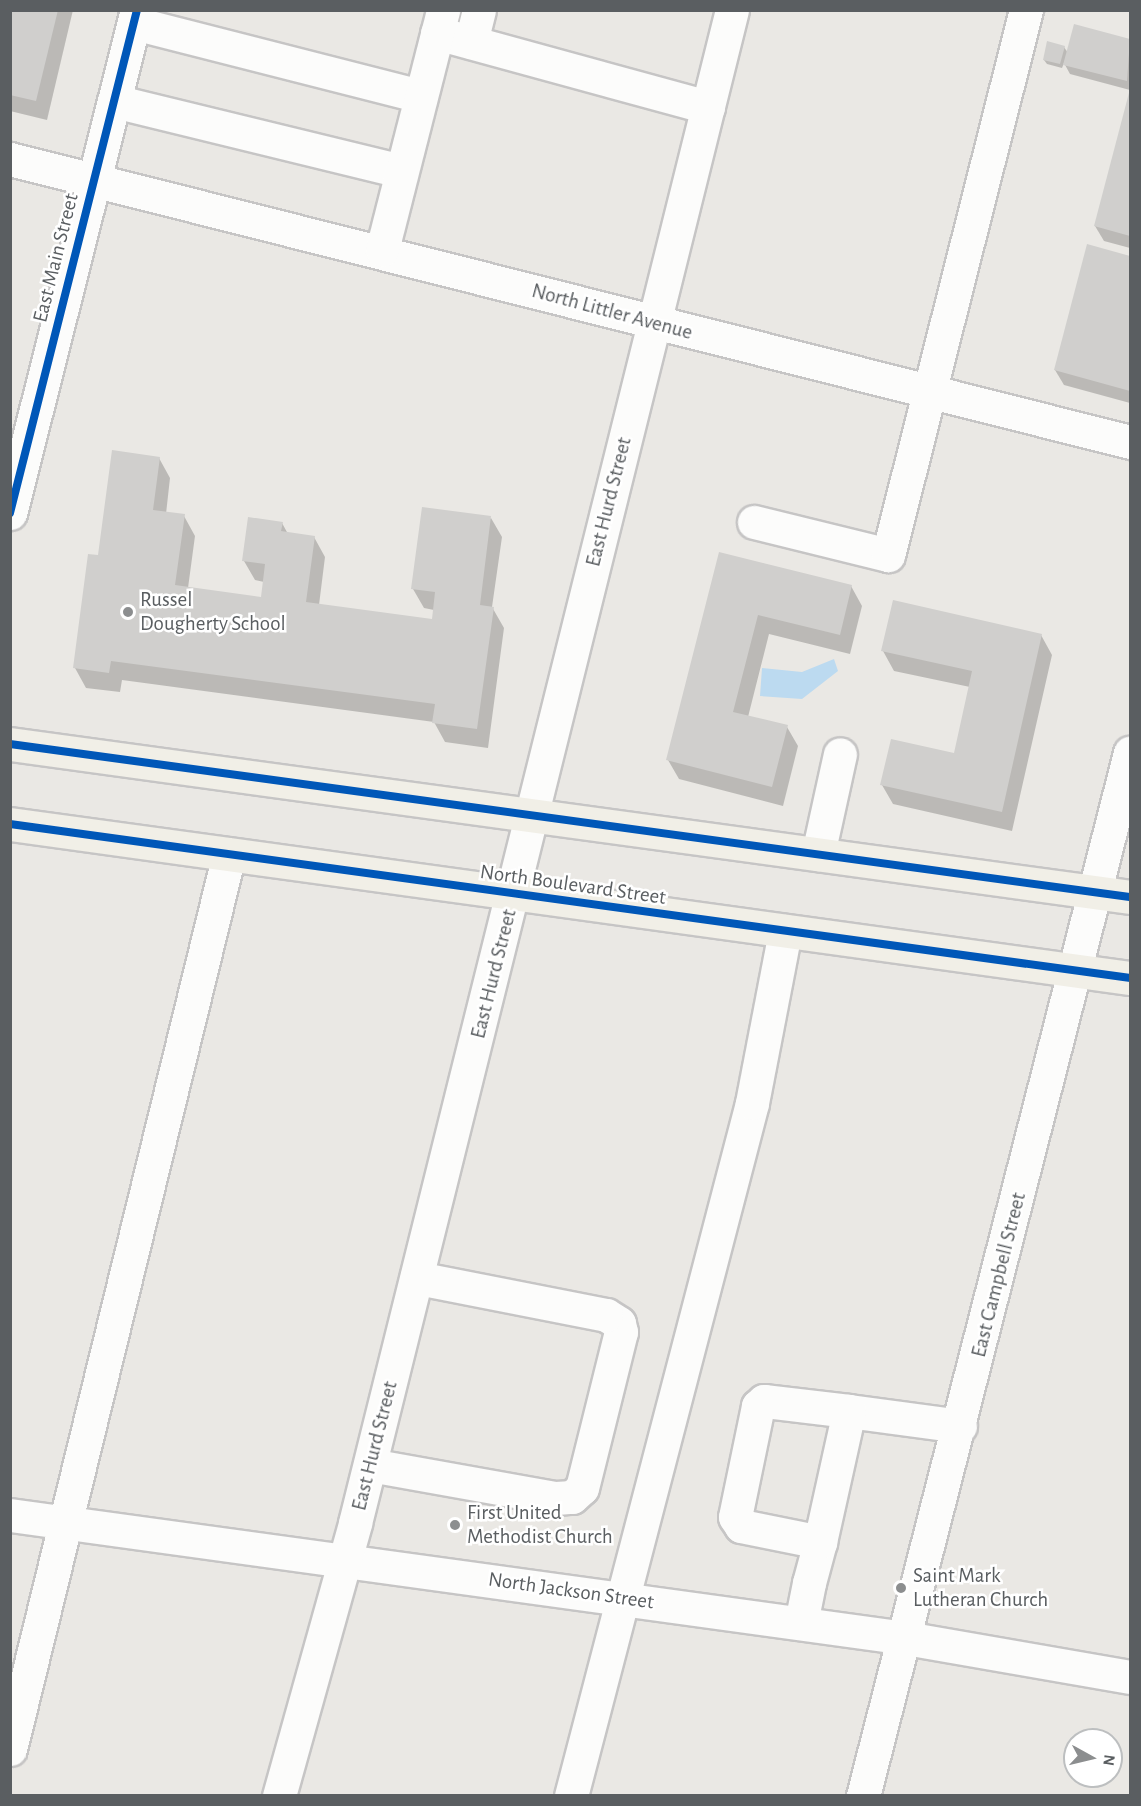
<!DOCTYPE html>
<html>
<head>
<meta charset="utf-8">
<style>
	body { margin:0 }
	#map { position:relative; width:1141px; height:1806px; overflow:hidden; background:#eae8e4; font-family:"Alegreya Sans",sans-serif }
	div>[style] { position:absolute }
	.water>* { inset:0; background:#bcdaf0 }
	.shadow>* { inset:0; background:#0003 }
	.building>* { inset:0; background:#d0cfcd }
	.roads { filter:drop-shadow(2px 0 #c6c5c5) drop-shadow(-2px 0 #c6c5c5) drop-shadow(0 2px #c6c5c5) drop-shadow(0 -2px #c6c5c5) }
	.minor>* { height:33px; margin:-16.5px; padding:0 16.5px; transform-origin:16.5px; border-radius:16.5px; background:#fcfcfb }
	.major>* { height:33px; margin:-16.5px; padding:0 16.5px; transform-origin:16.5px; border-radius:16.5px; background:#f1efe7 }
	.cycleway>* { height:8px; margin:-4px; padding:0 4px; transform-origin:4px; border-radius:4px; background:#0057b8 }
	.dots>* { width:16px; height:16px; translate:-50% -50%; box-sizing:border-box; border:3px solid #fff; border-radius:50% }
	span { translate:-50% -50%; white-space:nowrap; text-align:center; line-height:1.15; -webkit-text-stroke:5px #fff; paint-order:stroke }
	.street-label { font-size:21px; color:#5a5e61 }
	.poi-label { font-size:21px; color:#5a5e61 }
	.left { translate:0 -50%; text-align:left }
	.frame { position:absolute; inset:0; border:12px solid #5a5e61; pointer-events:none }
	.north { position:absolute; left:1063px; top:1728px; width:60px; height:60px; box-sizing:border-box; background:#fff; border:2px solid #bdbfc0; border-radius:50%; rotate:98deg; font-size:16px; font-weight:700; line-height:24px; text-align:center; color:#5a5e61 }
	.north::after { content:''; display:block; margin:auto; width:21px; height:27px; background:#8c8e8f; clip-path:polygon(50% 0,100% 100%,50% 72%,0 100%) }
</style>
</head>
<body>
<div id="map">
	<div class="water">
		<div style="clip-path:polygon(834px 659px,838px 671px,802px 699px,760px 696px,762px 668px,802px 672px)"></div>
	</div>
	<div class="shadow">
		<div style="clip-path:polygon(10px 10px,73px 10px,47px 120px,10px 111px)"></div>
		<div style="clip-path:polygon(1075px 26px,1130px 40px,1130px 90px,1070px 74px,1064px 63px,1062px 68px,1047px 64px,1044px 60px,1064px 47px,1068px 53px)"></div>
		<div style="clip-path:polygon(1130px 93px,1130px 248px,1104px 241px,1095px 226px)"></div>
		<div style="clip-path:polygon(1088px 246px,1130px 257px,1130px 403px,1064px 385px,1055px 370px)"></div>
		<div style="clip-path:polygon(159px 458px,170px 478px,166px 514px,184px 516px,195px 536px,188px 588px,262px 598px,264px 582px,255px 580px,244px 561px,282px 523px,288px 534px,314px 537px,325px 557px,319px 605px,433px 621px,434px 610px,424px 608px,413px 589px,491px 518px,502px 537px,492px 607px,504px 628px,488px 748px,445px 742px,434px 722px,122px 680px,120px 692px,86px 688px,75px 668px,99px 557px)"></div>
		<div style="clip-path:polygon(720px 553px,851px 586px,862px 606px,850px 654px,769px 634px,748px 717px,787px 727px,798px 746px,783px 806px,679px 779px,668px 760px)"></div>
		<div style="clip-path:polygon(1041px 635px,1052px 655px,1012px 831px,893px 804px,882px 785px,955px 755px,970px 687px,894px 671px,883px 651px)"></div>
	</div>
	<div class="building">
		<div style="clip-path:polygon(10px 10px,58px 10px,36px 101px,10px 95px)"></div>
		<div style="clip-path:polygon(1074px 24px,1130px 39px,1127px 81px,1063px 65px)"></div>
		<div style="clip-path:polygon(1047px 41px,1065px 46px,1060px 64px,1043px 60px)"></div>
		<div style="clip-path:polygon(1130px 89px,1130px 236px,1094px 226px)"></div>
		<div style="clip-path:polygon(1087px 244px,1130px 256px,1130px 391px,1054px 370px)"></div>
		<div style="clip-path:polygon(112px 450px,160px 457px,153px 510px,185px 514px,175px 585px,261px 597px,265px 564px,242px 561px,248px 517px,283px 522px,281px 531px,315px 536px,306px 602px,432px 619px,435px 592px,411px 589px,422px 507px,491px 516px,480px 605px,494px 607px,477px 729px,432px 723px,435px 704px,111px 661px,109px 673px,73px 668px,88px 554px,98px 555px)"></div>
		<div style="clip-path:polygon(719px 552px,852px 585px,840px 635px,758px 615px,733px 712px,788px 725px,772px 787px,666px 760px)"></div>
		<div style="clip-path:polygon(893px 600px,1042px 634px,1002px 812px,880px 785px,891px 739px,954px 753px,972px 671px,881px 651px)"></div>
	</div>
	<div class="roads">
		<div class="minor">
			<div style="left:134px;top:23px;width:295px;rotate:14.3deg"></div>
			<div style="left:437px;top:33px;width:281px;rotate:15.3deg"></div>
			<div style="left:471px;top:42px;width:33px;rotate:-76deg"></div>
			<div style="left:114px;top:101px;width:295px;rotate:13.7deg"></div>
			<div style="left:10px;top:159px;width:1155px;rotate:14.18deg"></div>
			<div style="left:382px;top:250px;width:248px;rotate:-75.7deg"></div>
			<div style="left:10px;top:513px;width:519px;rotate:-75.83deg"></div>
			<div style="left:754px;top:522px;width:138px;rotate:13.8deg"></div>
			<div style="left:888px;top:555px;width:562px;rotate:-75.79deg"></div>
			<div style="left:818px;top:854px;width:102px;rotate:-77.6deg"></div>
			<div style="left:849px;top:1411px;width:112px;rotate:7.7deg"></div>
			<div style="left:370px;top:1465px;width:189px;rotate:10.1deg"></div>
			<div style="left:556px;top:1498px;width:16px;rotate:-4deg"></div>
			<div style="left:572px;top:1497px;width:13px;rotate:-42deg"></div>
			<div style="left:582px;top:1488px;width:161px;rotate:-76deg"></div>
			<div style="left:621px;top:1332px;width:9px;rotate:-103deg"></div>
			<div style="left:619px;top:1323px;width:15px;rotate:-148deg"></div>
			<div style="left:606px;top:1315px;width:193px;rotate:-168.9deg"></div>
			<div style="left:10px;top:1515px;width:904px;rotate:7.82deg"></div>
			<div style="left:906px;top:1638px;width:227px;rotate:9.9deg"></div>
			<div style="left:801px;top:1623px;width:41px;rotate:-78.7deg"></div>
			<div style="left:809px;top:1583px;width:42px;rotate:-75deg"></div>
			<div style="left:820px;top:1542px;width:134px;rotate:-77.5deg"></div>
			<div style="left:849px;top:1411px;width:86px;rotate:-173.3deg"></div>
			<div style="left:764px;top:1401px;width:8px;rotate:140deg"></div>
			<div style="left:758px;top:1406px;width:113px;rotate:101.7deg"></div>
			<div style="left:735px;top:1517px;width:11px;rotate:56deg"></div>
			<div style="left:741px;top:1526px;width:81px;rotate:11.4deg"></div>
			<div style="left:10px;top:1749px;width:921px;rotate:-76.25deg"></div>
			<div style="left:279px;top:1796px;width:283px;rotate:-74.4deg"></div>
			<div style="left:355px;top:1523px;width:1559px;rotate:-76.01deg"></div>
			<div style="left:571px;top:1796px;width:716px;rotate:-75.36deg"></div>
			<div style="left:752px;top:1103px;width:175px;rotate:-79.1deg"></div>
			<div style="left:863px;top:1796px;width:1077px;rotate:-75.64deg"></div>
		</div>
		<div class="major">
			<div style="left:10px;top:744px;width:1130px;rotate:7.78deg"></div>
			<div style="left:10px;top:824px;width:1131px;rotate:7.83deg"></div>
		</div>
	</div>
	<div class="cycleway">
		<div style="left:10px;top:513px;width:519px;rotate:-75.83deg"></div>
		<div style="left:10px;top:744px;width:1130px;rotate:7.78deg"></div>
		<div style="left:10px;top:824px;width:1131px;rotate:7.83deg"></div>
	</div>
	<div class="dots">
		<div style="left:128px;top:612px;background:#8c8e8f"></div>
		<div style="left:455px;top:1525px;background:#8c8e8f"></div>
		<div style="left:901px;top:1588px;background:#8c8e8f"></div>
	</div>
	<div class="street-label">
		<span style="left:56px;top:258px;rotate:-76deg">East Main Street</span>
		<span style="left:612px;top:312px;rotate:15deg">North Littler Avenue</span>
		<span style="left:609px;top:502px;rotate:-76deg">East Hurd Street</span>
		<span style="left:573px;top:885px;rotate:8deg">North Boulevard Street</span>
		<span style="left:494px;top:974px;rotate:-76deg">East Hurd Street</span>
		<span style="left:999px;top:1275px;rotate:-76deg">East Campbell Street</span>
		<span style="left:375px;top:1446px;rotate:-76deg">East Hurd Street</span>
		<span style="left:571px;top:1591px;rotate:8deg">North Jackson Street</span>
	</div>
	<div class="poi-label">
		<span class="left" style="left:140px;top:612px">Russel<br>Dougherty School</span>
		<span class="left" style="left:467px;top:1525px">First United<br>Methodist Church</span>
		<span class="left" style="left:913px;top:1588px">Saint Mark<br>Lutheran Church</span>
	</div>
	<div class="frame"></div>
	<div class="north">N</div>
</div>
</body>
</html>
